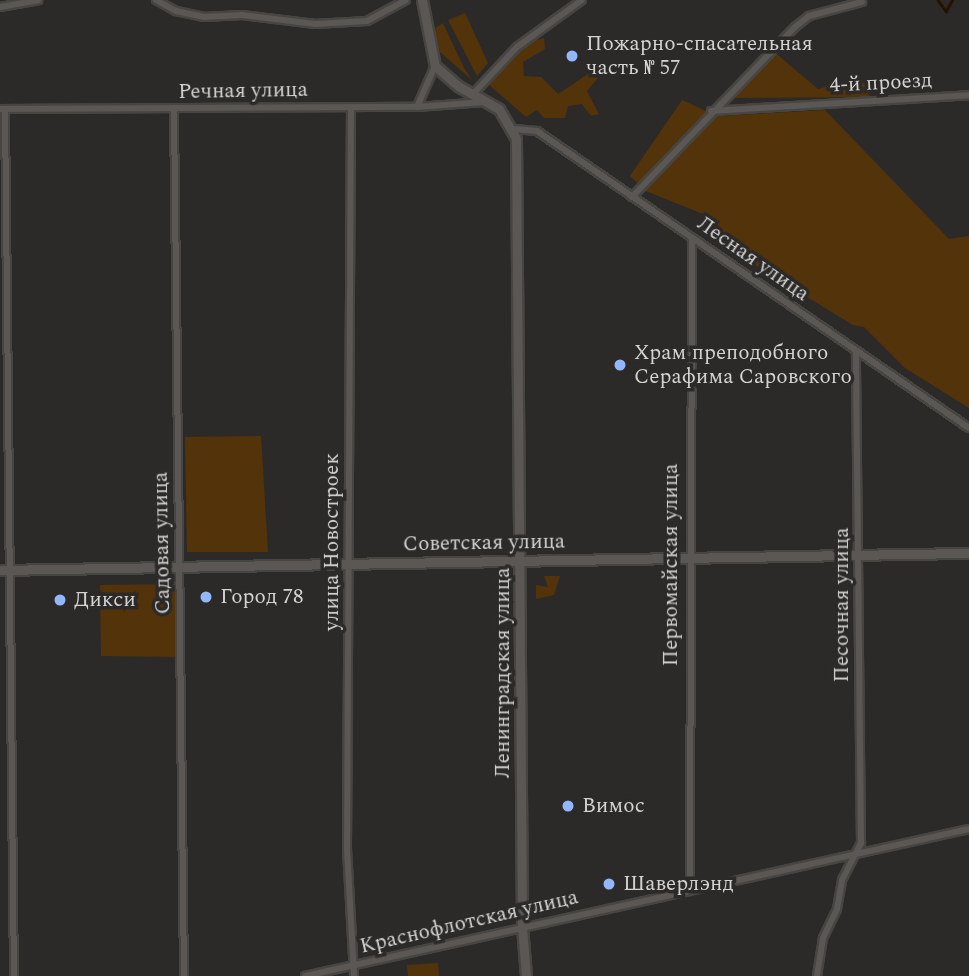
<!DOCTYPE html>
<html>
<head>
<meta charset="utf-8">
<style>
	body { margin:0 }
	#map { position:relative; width:969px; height:976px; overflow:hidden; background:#2c2a28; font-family:Spectral,serif }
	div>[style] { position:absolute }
	.green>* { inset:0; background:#533309 }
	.stream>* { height:2.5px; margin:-1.25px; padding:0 1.25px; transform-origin:1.25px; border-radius:1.25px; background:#251300 }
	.roads { filter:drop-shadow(2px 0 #474542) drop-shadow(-2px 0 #474542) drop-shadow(0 2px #474542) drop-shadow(0 -2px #474542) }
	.street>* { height:6px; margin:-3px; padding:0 3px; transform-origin:3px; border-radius:3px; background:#5a5754 }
	.secondary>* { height:9px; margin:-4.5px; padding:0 4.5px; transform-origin:4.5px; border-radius:4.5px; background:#5a5754 }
	.dots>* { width:19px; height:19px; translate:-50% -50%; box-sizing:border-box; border:4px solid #2c2a28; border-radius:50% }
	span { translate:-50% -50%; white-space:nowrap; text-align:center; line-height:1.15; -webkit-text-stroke:7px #2c2a28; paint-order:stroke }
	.poi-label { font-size:21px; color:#d4d3d1 }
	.left { translate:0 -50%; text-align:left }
	.street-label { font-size:21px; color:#d4d3d1 }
</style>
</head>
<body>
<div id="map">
	<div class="green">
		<div style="clip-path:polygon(465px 13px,488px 63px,477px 76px,448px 20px)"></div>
		<div style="clip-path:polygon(443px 23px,464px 68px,472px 80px,440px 52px,434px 29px)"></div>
		<div style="clip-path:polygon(544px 38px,545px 49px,523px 62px,524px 76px,541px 77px,558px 94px,591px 72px,598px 78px,587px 91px,599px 114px,591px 116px,582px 104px,568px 106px,565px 118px,544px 118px,537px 110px,526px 117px,487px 83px,529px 42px)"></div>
		<div style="clip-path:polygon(773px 51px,818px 89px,861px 77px,870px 97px,723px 98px)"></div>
		<div style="clip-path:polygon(682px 100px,717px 116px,825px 110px,949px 239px,969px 236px,969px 408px,905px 368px,864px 327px,853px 325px,727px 248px,713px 218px,646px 191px,630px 176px)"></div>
		<div style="clip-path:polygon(261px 436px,268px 552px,187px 552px,185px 437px)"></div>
		<div style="clip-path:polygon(544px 576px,560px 576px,554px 595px,536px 599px,536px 585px,548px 587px)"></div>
		<div style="clip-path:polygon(176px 584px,176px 657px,101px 656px,100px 585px)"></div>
		<div style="clip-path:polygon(438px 963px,439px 976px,408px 976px,407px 965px)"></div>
	</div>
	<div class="stream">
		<div style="left:938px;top:0;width:14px;rotate:54deg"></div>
		<div style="left:946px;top:11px;width:13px;rotate:-61deg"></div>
	</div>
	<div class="roads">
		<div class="street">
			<div style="left:156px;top:0;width:23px;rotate:29deg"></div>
			<div style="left:176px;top:11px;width:29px;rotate:12deg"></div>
			<div style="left:204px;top:17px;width:38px;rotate:-3deg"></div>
			<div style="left:242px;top:15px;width:74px;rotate:7deg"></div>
			<div style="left:315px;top:24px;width:52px;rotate:-3.3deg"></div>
			<div style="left:367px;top:21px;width:44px;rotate:-28.3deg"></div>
			<div style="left:0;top:7px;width:39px;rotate:-10deg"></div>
			<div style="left:473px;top:94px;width:64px;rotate:-46.9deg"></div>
			<div style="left:517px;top:47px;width:80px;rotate:-35.9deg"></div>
			<div style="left:351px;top:107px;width:742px;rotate:90.31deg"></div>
			<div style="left:347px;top:849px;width:127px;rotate:86.8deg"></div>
			<div style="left:417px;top:107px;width:45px;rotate:-66.3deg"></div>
			<div style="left:0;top:109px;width:417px;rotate:-0.3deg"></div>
			<div style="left:417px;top:107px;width:67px;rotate:-4.3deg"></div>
			<div style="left:5px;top:109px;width:867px;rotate:89.41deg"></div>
			<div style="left:174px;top:110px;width:866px;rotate:89.34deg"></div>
			<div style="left:711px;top:111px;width:258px;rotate:-3.5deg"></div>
			<div style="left:514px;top:129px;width:23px;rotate:5deg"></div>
			<div style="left:537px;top:131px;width:524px;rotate:34.51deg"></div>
			<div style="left:632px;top:197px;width:236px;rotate:-46.2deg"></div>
			<div style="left:795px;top:27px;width:18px;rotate:-38deg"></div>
			<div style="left:809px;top:16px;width:55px;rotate:-14.8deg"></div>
			<div style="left:690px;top:891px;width:653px;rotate:-89.82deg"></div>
			<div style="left:305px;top:976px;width:680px;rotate:-12.48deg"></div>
			<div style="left:817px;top:976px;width:38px;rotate:-81deg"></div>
			<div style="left:823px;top:938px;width:32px;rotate:-64deg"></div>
			<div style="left:837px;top:909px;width:29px;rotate:-80deg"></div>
			<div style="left:842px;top:880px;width:42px;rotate:-62.8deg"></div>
			<div style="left:861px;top:843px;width:490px;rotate:-90.6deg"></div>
		</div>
		<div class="secondary">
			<div style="left:422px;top:0;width:67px;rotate:78.9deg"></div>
			<div style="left:435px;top:66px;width:30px;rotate:41deg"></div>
			<div style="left:458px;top:86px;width:47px;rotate:29.3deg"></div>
			<div style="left:499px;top:109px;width:34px;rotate:60deg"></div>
			<div style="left:516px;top:139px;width:788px;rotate:89.56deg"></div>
			<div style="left:522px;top:927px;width:49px;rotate:85.3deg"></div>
			<div style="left:0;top:570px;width:969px;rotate:-1.01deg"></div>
		</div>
	</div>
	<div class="dots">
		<div style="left:572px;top:56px;background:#92b7fd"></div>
		<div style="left:620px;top:365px;background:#92b7fd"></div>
		<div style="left:206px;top:597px;background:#92b7fd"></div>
		<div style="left:60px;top:600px;background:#92b7fd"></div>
		<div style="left:568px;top:806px;background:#92b7fd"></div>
		<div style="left:609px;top:884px;background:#92b7fd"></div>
	</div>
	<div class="poi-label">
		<span class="left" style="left:586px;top:56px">Пожарно-спасательная<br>часть № 57</span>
		<span class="left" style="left:634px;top:365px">Храм преподобного<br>Серафима Саровского</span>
		<span class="left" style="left:220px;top:597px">Город 78</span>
		<span class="left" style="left:74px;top:600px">Дикси</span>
		<span class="left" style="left:582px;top:806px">Вимос</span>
		<span class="left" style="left:623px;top:884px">Шаверлэнд</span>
	</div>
	<div class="street-label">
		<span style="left:881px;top:83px;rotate:-3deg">4-й проезд</span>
		<span style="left:243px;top:91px;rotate:-1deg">Речная улица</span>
		<span style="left:753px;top:259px;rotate:35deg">Лесная улица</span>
		<span style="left:332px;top:542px;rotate:-90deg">улица Новостроек</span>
		<span style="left:162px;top:543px;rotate:-91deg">Садовая улица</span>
		<span style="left:484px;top:543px;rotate:-1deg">Советская улица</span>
		<span style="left:671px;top:565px;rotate:-90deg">Первомайская улица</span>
		<span style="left:842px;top:605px;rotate:-90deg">Песочная улица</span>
		<span style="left:503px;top:673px;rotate:-90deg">Ленинградская улица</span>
		<span style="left:469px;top:922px;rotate:-13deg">Краснофлотская улица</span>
	</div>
</div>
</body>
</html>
